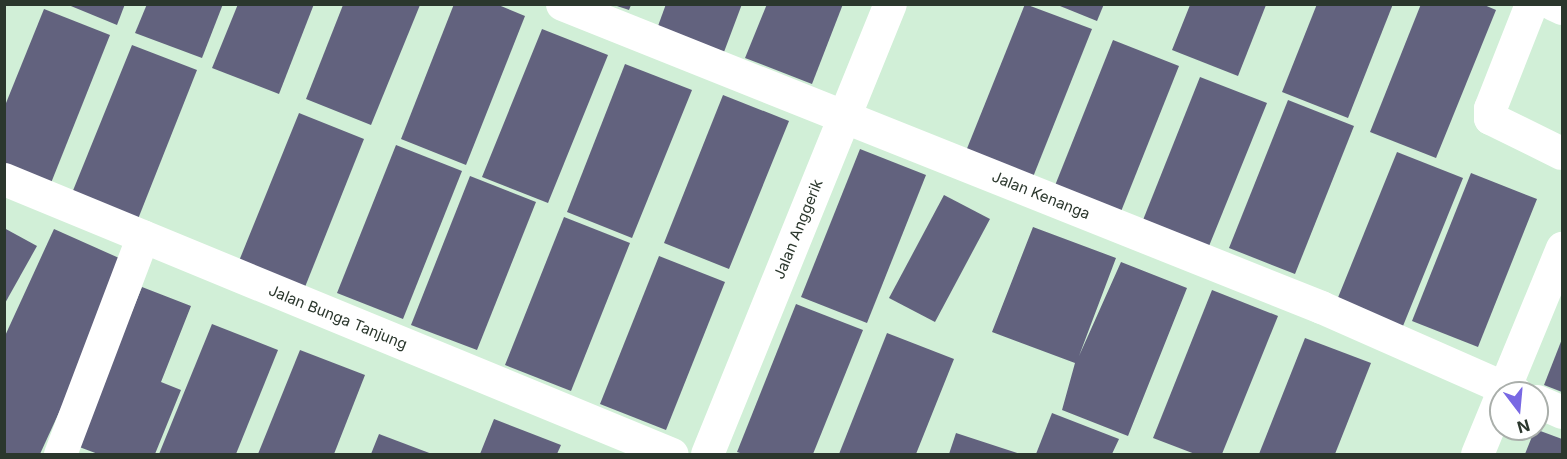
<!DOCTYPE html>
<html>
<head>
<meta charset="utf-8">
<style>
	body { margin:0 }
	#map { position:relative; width:1567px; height:459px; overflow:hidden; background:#d1efd7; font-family:Inter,sans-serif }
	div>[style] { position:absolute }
	.building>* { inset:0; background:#62627e }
	.minor>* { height:33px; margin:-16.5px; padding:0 16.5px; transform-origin:16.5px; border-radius:16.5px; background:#fff }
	span { translate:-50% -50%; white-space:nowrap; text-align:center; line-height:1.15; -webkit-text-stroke:6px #fff; paint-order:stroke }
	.street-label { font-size:15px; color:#2b372d }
	.frame { position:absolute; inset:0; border:6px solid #2b372d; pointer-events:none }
	.north { position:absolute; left:1489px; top:381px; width:60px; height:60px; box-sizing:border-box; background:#fff; border:2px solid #aaafab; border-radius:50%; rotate:164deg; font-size:16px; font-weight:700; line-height:24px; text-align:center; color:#2b372d }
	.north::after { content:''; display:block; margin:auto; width:21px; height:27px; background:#7868e3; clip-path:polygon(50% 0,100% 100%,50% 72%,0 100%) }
</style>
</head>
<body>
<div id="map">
	<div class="building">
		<div style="clip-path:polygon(66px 4px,125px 4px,117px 25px)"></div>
		<div style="clip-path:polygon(147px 4px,223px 4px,202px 58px,135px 33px)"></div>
		<div style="clip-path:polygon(238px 4px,314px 4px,279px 94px,212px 68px)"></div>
		<div style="clip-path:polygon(454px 4px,496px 4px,525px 16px,466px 165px,401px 139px)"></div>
		<div style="clip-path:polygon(666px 4px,742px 4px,724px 52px,658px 26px)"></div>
		<div style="clip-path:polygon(767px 4px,843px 4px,812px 84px,745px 58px)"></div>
		<div style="clip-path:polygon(1025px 4px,1092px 29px,1033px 177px,966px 151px)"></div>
		<div style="clip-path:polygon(1055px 4px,1104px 4px,1097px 21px)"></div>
		<div style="clip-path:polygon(1317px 4px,1393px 4px,1348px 118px,1282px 92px)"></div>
		<div style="clip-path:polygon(1421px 4px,1482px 4px,1496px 10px,1436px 158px,1370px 132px)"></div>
		<div style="clip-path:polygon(343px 5px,420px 5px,371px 125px,306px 99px)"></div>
		<div style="clip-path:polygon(614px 5px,631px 5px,629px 10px)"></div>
		<div style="clip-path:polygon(1190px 5px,1266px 5px,1238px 76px,1172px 50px)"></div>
		<div style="clip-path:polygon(44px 9px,110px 35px,51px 183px,4px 165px,4px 108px)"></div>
		<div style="clip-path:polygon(542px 29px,608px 55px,548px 203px,482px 177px)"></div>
		<div style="clip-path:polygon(1113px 40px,1179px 66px,1120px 214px,1054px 188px)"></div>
		<div style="clip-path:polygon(132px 45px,197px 70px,138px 219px,72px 193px)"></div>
		<div style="clip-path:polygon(625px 64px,692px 90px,632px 238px,567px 212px)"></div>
		<div style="clip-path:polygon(1200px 77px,1267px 103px,1207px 251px,1141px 225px)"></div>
		<div style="clip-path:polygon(723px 95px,789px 121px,729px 269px,664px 243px)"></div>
		<div style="clip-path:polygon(1288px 100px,1354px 126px,1295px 274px,1229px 248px)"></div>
		<div style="clip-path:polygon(299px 113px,364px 139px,305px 287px,239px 261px)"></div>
		<div style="clip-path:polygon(396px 145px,462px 171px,403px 319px,337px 293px)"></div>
		<div style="clip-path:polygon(860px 149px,926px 175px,867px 323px,801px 297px)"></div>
		<div style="clip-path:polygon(1397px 152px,1463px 178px,1403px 326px,1337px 300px)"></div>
		<div style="clip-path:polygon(1471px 173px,1537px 199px,1478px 347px,1412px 321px)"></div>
		<div style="clip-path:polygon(470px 176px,536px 202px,477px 350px,411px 325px)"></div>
		<div style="clip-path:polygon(944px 195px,990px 219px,935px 322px,889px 298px)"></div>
		<div style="clip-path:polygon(564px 217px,630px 243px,571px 391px,505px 365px)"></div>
		<div style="clip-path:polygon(1033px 227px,1116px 258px,1079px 356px,1121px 262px,1187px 288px,1128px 436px,1062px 410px,1075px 363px,992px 332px)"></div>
		<div style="clip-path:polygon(4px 228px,37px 246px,4px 305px)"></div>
		<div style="clip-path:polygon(54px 229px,128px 262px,40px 454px,4px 454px,4px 338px)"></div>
		<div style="clip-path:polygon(659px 256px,725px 282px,666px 430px,600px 404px)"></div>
		<div style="clip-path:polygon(142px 287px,191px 306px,161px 382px,181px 390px,155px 454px,98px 454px,66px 442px,110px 365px)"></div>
		<div style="clip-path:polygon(1212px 290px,1278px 316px,1222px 454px,1195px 454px,1153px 438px)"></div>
		<div style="clip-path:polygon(796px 304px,863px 330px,813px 454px,743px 454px,737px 452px)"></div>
		<div style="clip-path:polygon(212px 324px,278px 350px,236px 454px,159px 454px)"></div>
		<div style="clip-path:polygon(887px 333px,954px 359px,916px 454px,839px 454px)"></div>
		<div style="clip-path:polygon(1305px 338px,1371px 363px,1335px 454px,1259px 454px)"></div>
		<div style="clip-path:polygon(1562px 339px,1562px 392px,1544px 385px)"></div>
		<div style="clip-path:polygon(300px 350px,365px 375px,334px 454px,258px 454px)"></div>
		<div style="clip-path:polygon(1052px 413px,1119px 439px,1112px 454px,1036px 454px)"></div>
		<div style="clip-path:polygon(494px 419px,561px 445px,557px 454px,480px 454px)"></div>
		<div style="clip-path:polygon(1535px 429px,1562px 439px,1562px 454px,1525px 454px)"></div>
		<div style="clip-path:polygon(956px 433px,1020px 454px,949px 454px)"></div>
		<div style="clip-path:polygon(379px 434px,432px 454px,371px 454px)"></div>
	</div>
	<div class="minor">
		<div style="left:562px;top:4px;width:817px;rotate:21.76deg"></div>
		<div style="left:1321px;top:307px;width:213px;rotate:23.8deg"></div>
		<div style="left:1531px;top:4px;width:112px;rotate:111.5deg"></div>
		<div style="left:1490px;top:108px;width:10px;rotate:90deg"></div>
		<div style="left:1490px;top:118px;width:79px;rotate:26.2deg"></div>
		<div style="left:1553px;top:4px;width:10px;rotate:24deg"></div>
		<div style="left:4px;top:179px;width:722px;rotate:22.38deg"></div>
		<div style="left:1537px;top:401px;width:27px;rotate:24deg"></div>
		<div style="left:60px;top:454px;width:233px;rotate:-69.2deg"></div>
		<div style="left:707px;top:454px;width:486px;rotate:-67.9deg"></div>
		<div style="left:1477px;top:454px;width:223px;rotate:-67.6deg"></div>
	</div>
	<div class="street-label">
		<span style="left:1041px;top:195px;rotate:22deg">Jalan Kenanga</span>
		<span style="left:798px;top:229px;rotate:-68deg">Jalan Anggerik</span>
		<span style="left:338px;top:317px;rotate:22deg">Jalan Bunga Tanjung</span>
	</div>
	<div class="frame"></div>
	<div class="north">N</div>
</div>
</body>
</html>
